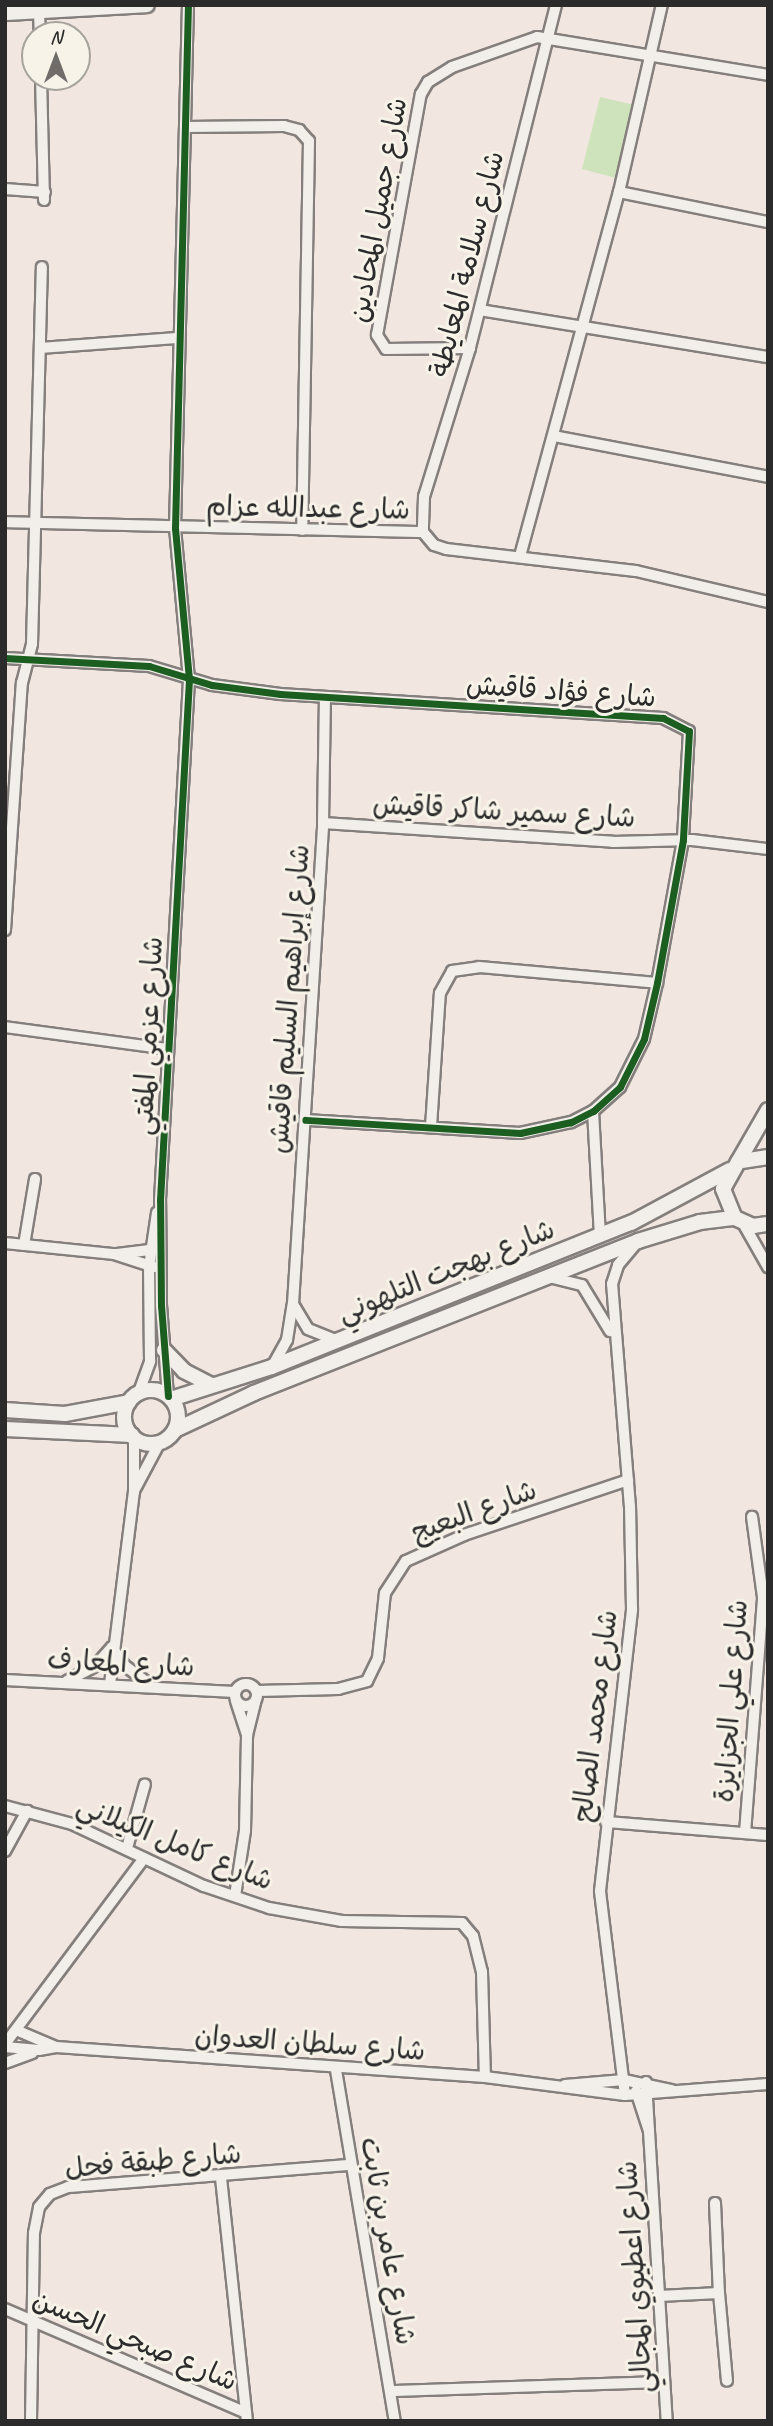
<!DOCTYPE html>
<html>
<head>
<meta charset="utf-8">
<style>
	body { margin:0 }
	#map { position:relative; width:773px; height:2426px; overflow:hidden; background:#f1e6e0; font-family:Caveat,"Playpen Sans Arabic",sans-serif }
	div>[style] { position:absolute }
	.green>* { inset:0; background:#cee3bc }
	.roads { filter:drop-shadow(2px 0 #847f7c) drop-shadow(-2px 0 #847f7c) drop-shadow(0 2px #847f7c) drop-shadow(0 -2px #847f7c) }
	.street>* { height:10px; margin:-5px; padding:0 5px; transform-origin:5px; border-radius:5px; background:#f2efeb }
	.street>.ring { margin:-5px; padding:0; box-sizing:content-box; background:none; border:10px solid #f2efeb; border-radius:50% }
	.secondary>* { height:14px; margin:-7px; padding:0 7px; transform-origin:7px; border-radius:7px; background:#f2efeb }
	.secondary>.ring { margin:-7px; padding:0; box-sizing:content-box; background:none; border:14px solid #f2efeb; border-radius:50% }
	.cycleway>* { height:7px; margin:-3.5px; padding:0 3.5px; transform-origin:3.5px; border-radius:3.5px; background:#1b5e20 }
	span { translate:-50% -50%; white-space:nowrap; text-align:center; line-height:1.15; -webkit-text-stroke:6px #f7f3e8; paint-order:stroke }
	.street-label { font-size:28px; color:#2b2b2b }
	.frame { position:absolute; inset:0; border:7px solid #2b2b2b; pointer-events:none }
	.north { position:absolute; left:21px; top:21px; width:70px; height:70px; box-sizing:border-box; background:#f7f3e8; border:2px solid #a5a39c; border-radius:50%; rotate:0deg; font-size:19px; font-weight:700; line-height:28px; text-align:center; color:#2b2b2b }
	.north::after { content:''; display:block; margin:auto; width:24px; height:32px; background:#706c6a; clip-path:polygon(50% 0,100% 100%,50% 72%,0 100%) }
</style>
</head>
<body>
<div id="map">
	<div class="green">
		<div style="clip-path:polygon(600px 97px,630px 104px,637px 100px,616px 178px,582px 169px)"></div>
	</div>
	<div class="roads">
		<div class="street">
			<div style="left:556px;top:5px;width:354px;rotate:104.1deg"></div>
			<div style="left:470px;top:348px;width:156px;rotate:107.2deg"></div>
			<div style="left:424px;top:497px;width:35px;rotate:92deg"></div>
			<div style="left:423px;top:532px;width:17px;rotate:50deg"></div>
			<div style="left:434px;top:545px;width:13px;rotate:18deg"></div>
			<div style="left:446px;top:549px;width:191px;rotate:6.6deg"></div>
			<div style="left:636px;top:571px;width:136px;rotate:13.2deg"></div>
			<div style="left:39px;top:11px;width:24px;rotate:88deg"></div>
			<div style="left:41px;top:77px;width:123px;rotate:88.6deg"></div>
			<div style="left:185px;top:127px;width:99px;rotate:-0.6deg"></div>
			<div style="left:284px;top:126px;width:16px;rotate:15deg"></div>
			<div style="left:299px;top:130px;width:15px;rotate:48deg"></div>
			<div style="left:309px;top:141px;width:389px;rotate:91deg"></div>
			<div style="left:5px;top:189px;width:40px;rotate:4.3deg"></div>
			<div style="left:619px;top:192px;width:152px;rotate:11.4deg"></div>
			<div style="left:480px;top:310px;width:292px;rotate:9.3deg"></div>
			<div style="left:40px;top:348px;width:137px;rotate:-4.2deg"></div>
			<div style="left:470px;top:348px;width:84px;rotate:179.3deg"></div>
			<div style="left:386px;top:349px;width:17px;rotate:-123deg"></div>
			<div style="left:377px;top:335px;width:245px;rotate:-79.7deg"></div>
			<div style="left:421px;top:94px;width:14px;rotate:-60deg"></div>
			<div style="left:428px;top:82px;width:28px;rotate:-32deg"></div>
			<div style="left:452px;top:67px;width:90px;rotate:-19.4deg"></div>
			<div style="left:537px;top:37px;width:234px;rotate:9.3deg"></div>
			<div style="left:554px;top:436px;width:218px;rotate:10.8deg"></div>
			<div style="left:5px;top:522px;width:418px;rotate:1.4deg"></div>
			<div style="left:520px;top:556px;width:377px;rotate:-74.8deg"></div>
			<div style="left:619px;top:192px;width:192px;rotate:-77.1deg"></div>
			<div style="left:5px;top:658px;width:144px;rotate:3.2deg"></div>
			<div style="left:149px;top:666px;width:66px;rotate:16.8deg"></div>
			<div style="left:212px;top:685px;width:69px;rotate:7.5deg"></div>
			<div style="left:280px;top:694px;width:384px;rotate:3.6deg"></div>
			<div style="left:663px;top:718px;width:29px;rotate:27deg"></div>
			<div style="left:689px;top:731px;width:109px;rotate:93.2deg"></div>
			<div style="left:683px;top:840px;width:145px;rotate:100.3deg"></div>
			<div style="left:657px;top:983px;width:57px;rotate:103.1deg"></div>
			<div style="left:644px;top:1039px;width:54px;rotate:116.6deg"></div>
			<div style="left:620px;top:1087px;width:36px;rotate:138deg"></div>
			<div style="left:593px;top:1111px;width:25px;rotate:153deg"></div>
			<div style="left:571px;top:1122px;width:52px;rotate:167.8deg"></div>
			<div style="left:520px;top:1133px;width:215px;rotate:-176.5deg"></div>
			<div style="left:323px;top:823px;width:291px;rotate:3.7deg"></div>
			<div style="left:613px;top:842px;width:79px;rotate:-1.5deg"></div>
			<div style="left:692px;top:840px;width:77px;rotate:6.8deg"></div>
			<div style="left:5px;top:930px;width:248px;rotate:-86.1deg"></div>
			<div style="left:22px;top:683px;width:40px;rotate:-75.6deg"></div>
			<div style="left:32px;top:644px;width:377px;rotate:-88.5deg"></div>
			<div style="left:5px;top:1027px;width:164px;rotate:7.7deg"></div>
			<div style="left:593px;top:1111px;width:124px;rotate:86.8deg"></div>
			<div style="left:431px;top:1127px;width:134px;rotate:-86.2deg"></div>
			<div style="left:440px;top:993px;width:25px;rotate:-61deg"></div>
			<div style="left:452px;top:971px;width:27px;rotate:-8deg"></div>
			<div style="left:479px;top:967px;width:179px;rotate:5.1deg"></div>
			<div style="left:743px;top:1223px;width:51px;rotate:60.4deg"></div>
			<div style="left:5px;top:1243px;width:110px;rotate:5.8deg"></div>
			<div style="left:114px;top:1254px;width:42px;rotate:18deg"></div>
			<div style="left:24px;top:1245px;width:67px;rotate:-80.5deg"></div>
			<div style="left:117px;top:1254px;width:39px;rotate:-7deg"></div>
			<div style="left:549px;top:1277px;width:34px;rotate:14deg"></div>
			<div style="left:582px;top:1285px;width:54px;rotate:58.7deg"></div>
			<div style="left:293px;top:1304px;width:29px;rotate:59deg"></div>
			<div style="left:308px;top:1329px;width:32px;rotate:22deg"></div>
			<div style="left:272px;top:1367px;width:31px;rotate:-61deg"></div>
			<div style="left:287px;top:1340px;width:36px;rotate:-81deg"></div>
			<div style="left:293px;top:1304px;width:482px;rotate:-86.4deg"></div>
			<div style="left:323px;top:823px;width:126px;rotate:-89.1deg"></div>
			<div style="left:139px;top:1392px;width:33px;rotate:-70deg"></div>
			<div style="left:150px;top:1361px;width:94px;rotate:-90.6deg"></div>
			<div style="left:149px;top:1267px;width:55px;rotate:-81.6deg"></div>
			<div style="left:168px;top:1396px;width:90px;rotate:-94.4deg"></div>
			<div style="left:161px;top:1306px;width:106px;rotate:-90.5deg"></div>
			<div style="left:160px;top:1200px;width:522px;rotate:-86.81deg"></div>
			<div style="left:189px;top:679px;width:152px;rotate:-95.3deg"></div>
			<div style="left:175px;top:528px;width:523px;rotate:-88.58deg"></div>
			<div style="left:135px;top:1489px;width:53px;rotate:-62deg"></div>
			<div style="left:5px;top:1680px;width:230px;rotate:3deg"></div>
			<div style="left:67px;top:1681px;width:32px;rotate:-28deg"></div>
			<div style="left:95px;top:1666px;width:25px;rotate:-48deg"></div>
			<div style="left:112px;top:1647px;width:22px;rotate:56deg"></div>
			<div style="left:124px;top:1665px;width:31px;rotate:37deg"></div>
			<div class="ring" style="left:235px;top:1684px;width:12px;height:12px"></div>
			<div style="left:110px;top:1684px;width:193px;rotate:-82.9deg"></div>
			<div style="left:134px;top:1492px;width:55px;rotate:-90deg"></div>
			<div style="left:257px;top:1691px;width:81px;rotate:-1.4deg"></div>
			<div style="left:338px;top:1689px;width:30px;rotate:-15deg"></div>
			<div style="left:367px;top:1681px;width:25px;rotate:-64deg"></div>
			<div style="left:378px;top:1658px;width:65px;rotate:-83.9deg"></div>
			<div style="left:385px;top:1593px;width:38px;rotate:-57deg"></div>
			<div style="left:406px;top:1561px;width:64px;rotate:-24.1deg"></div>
			<div style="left:464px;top:1535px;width:173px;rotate:-18.5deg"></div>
			<div style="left:236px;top:1701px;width:36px;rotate:72deg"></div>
			<div style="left:5px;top:1806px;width:69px;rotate:15deg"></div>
			<div style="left:72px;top:1824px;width:146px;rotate:25.2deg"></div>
			<div style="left:204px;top:1886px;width:69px;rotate:18.7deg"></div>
			<div style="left:269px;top:1908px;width:74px;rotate:10.1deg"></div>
			<div style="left:342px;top:1921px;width:120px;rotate:1deg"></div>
			<div style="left:462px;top:1923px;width:17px;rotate:50deg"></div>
			<div style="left:473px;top:1936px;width:37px;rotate:76deg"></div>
			<div style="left:482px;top:1972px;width:105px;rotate:88.4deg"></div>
			<div style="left:606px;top:1822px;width:163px;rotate:4.6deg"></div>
			<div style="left:745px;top:1833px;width:237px;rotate:-85.6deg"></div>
			<div style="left:763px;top:1597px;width:81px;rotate:-97.8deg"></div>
			<div style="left:127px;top:1848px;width:66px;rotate:-74.3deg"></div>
			<div style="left:5px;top:1851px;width:46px;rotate:-61.2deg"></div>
			<div style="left:235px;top:1896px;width:66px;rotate:-81.3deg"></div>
			<div style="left:245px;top:1831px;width:96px;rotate:-88.8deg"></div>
			<div style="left:247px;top:1735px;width:34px;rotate:-76deg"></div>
			<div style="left:16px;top:2030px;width:43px;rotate:23deg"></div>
			<div style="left:56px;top:2047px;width:430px;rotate:4deg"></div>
			<div style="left:485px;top:2077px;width:141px;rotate:7.3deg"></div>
			<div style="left:625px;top:2095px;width:143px;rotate:-4.4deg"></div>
			<div style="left:5px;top:2044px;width:232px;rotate:-53.2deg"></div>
			<div style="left:5px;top:2047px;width:34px;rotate:5deg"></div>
			<div style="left:39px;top:2050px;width:17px;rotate:-10deg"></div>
			<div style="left:5px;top:2063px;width:29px;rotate:-20deg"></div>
			<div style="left:336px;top:2070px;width:356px;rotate:80.5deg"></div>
			<div style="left:646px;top:2082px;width:340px;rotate:86.5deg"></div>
			<div style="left:565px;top:2085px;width:59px;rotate:-4.8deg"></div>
			<div style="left:624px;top:2080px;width:49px;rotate:11.8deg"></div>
			<div style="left:636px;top:2091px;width:42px;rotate:72deg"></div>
			<div style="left:625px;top:2095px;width:206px;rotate:-97deg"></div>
			<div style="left:600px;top:1891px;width:284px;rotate:-83.5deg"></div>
			<div style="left:632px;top:1609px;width:102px;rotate:-91.1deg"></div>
			<div style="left:630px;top:1507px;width:224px;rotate:-94.6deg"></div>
			<div style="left:612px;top:1284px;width:20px;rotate:-72deg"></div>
			<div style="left:618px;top:1265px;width:30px;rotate:-50deg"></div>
			<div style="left:221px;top:2178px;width:244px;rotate:83.9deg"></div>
			<div style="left:715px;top:2203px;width:90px;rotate:87.5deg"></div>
			<div style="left:659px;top:2296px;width:60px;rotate:-2.9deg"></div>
			<div style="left:719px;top:2293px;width:88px;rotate:84.8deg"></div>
			<div style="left:5px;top:2309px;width:262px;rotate:23.3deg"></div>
			<div style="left:392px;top:2391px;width:272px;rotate:-1.9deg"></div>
			<div style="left:31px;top:2421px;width:188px;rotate:-89.1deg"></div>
			<div style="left:34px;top:2233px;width:26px;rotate:-79deg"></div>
			<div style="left:39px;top:2207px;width:17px;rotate:-50deg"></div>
			<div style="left:50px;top:2194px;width:19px;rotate:-21deg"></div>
			<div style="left:68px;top:2187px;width:282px;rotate:-4.5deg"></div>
		</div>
		<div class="secondary">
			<div style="left:5px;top:13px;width:142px;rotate:-3.2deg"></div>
			<div style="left:768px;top:1157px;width:30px;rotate:171deg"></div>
			<div style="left:738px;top:1162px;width:31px;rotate:119deg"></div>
			<div style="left:723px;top:1189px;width:31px;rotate:68deg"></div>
			<div style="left:735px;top:1218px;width:20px;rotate:24deg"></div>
			<div style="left:753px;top:1226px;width:15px;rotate:-8deg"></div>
			<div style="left:738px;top:1162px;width:60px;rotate:-60deg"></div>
			<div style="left:164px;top:1350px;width:29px;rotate:46deg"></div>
			<div style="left:184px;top:1371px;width:30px;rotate:27deg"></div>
			<div class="ring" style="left:124px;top:1390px;width:40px;height:40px"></div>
			<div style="left:171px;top:1399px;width:106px;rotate:-17.6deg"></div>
			<div style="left:272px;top:1367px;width:387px;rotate:-21.9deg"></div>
			<div style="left:631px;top:1223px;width:112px;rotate:-28.2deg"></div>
			<div style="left:5px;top:1410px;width:60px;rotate:3.8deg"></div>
			<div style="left:65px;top:1414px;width:65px;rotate:-10.6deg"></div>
			<div style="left:5px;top:1429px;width:127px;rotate:2.7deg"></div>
			<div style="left:175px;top:1430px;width:87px;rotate:-25.1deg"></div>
			<div style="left:254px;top:1393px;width:413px;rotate:-21.6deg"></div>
			<div style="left:638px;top:1241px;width:65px;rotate:-17deg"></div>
			<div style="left:700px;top:1222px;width:35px;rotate:-7deg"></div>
		</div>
	</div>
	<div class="cycleway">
		<div style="left:5px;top:658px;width:144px;rotate:3.2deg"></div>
		<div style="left:149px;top:666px;width:66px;rotate:16.8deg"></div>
		<div style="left:212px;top:685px;width:69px;rotate:7.5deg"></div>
		<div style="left:280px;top:694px;width:384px;rotate:3.6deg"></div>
		<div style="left:663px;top:718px;width:29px;rotate:27deg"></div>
		<div style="left:689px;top:731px;width:109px;rotate:93.2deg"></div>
		<div style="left:683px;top:840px;width:145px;rotate:100.3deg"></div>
		<div style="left:657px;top:983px;width:57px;rotate:103.1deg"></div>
		<div style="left:644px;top:1039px;width:54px;rotate:116.6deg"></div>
		<div style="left:620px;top:1087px;width:36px;rotate:138deg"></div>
		<div style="left:593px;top:1111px;width:25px;rotate:153deg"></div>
		<div style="left:571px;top:1122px;width:52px;rotate:167.8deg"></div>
		<div style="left:520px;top:1133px;width:215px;rotate:-176.5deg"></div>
		<div style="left:168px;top:1396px;width:90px;rotate:-94.4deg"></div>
		<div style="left:161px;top:1306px;width:106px;rotate:-90.5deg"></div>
		<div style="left:160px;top:1200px;width:522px;rotate:-86.81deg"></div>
		<div style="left:189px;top:679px;width:152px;rotate:-95.3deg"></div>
		<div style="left:175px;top:528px;width:523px;rotate:-88.58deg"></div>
	</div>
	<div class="street-label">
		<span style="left:378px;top:210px;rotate:-80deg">شارع جميل المحادين</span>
		<span style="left:467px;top:264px;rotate:-76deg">شارع سلامة المعايطة</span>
		<span style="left:308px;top:508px;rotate:1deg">شارع عبدالله عزام</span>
		<span style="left:561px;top:691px;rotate:4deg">شارع فؤاد قاقيش</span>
		<span style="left:504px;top:811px;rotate:3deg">شارع سمير شاكر قاقيش</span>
		<span style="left:289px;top:999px;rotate:-86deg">شارع إبراهيم السليم قاقيش</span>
		<span style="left:148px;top:1036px;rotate:-87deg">شارع عزمي المفتي</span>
		<span style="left:446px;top:1271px;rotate:-22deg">شارع بهجت التلهوني</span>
		<span style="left:474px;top:1511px;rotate:-20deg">شارع البعيج</span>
		<span style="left:121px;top:1663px;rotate:3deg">شارع المعارف</span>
		<span style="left:731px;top:1701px;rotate:-86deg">شارع علي الجزايزة</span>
		<span style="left:595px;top:1716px;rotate:-83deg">شارع محمد الصالح</span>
		<span style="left:175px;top:1843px;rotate:22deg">شارع كامل الكيلاني</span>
		<span style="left:310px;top:2043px;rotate:4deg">شارع سلطان العدوان</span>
		<span style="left:153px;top:2161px;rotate:-5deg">شارع طبقة فحل</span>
		<span style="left:388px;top:2241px;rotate:80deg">شارع عامر بن ثابت</span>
		<span style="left:635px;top:2277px;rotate:-94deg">شارع اعطيوي المجالي</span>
		<span style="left:135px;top:2340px;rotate:23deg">شارع صبحي الحسن</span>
	</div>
	<div class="frame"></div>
	<div class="north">N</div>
</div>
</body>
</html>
